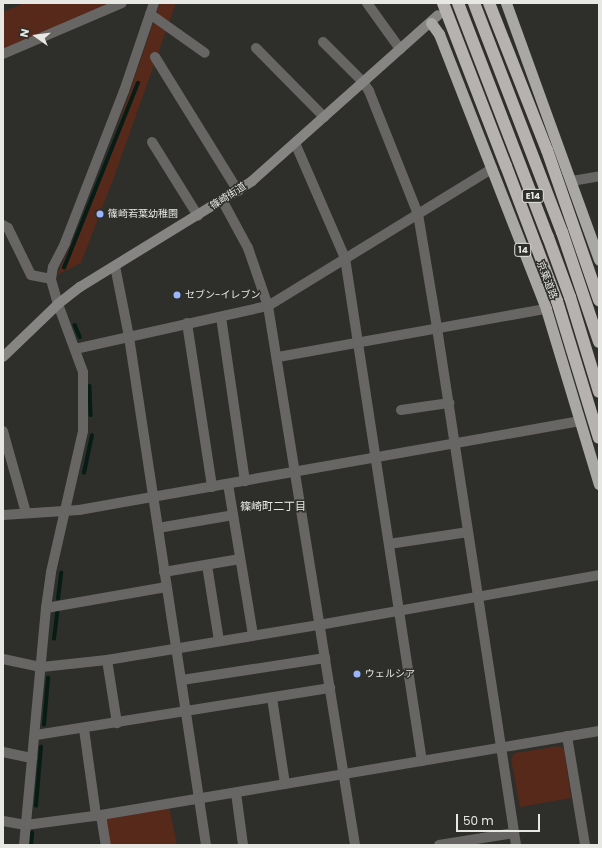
<!DOCTYPE html>
<html>
<head>
<meta charset="utf-8">
<style>
	body { margin:0 }
	#map { position:relative; width:602px; height:848px; overflow:hidden; background:#2e2e2b; font-family:Poppins,"Noto Sans JP",sans-serif }
	div>[style] { position:absolute }
	.green>* { inset:0; background:#57291a }
	.stream>* { height:3.5px; margin:-1.75px; padding:0 1.75px; transform-origin:1.75px; border-radius:1.75px; background:#061c15 }
	.minor>* { height:10px; margin:-5px; padding:0 5px; transform-origin:5px; border-radius:5px; background:#676664 }
	.tertiary>* { height:10px; margin:-5px; padding:0 5px; transform-origin:5px; border-radius:5px; background:#676664 }
	.secondary>* { height:10px; margin:-5px; padding:0 5px; transform-origin:5px; border-radius:5px; background:#878583 }
	.trunk>* { height:11px; margin:-5.5px; padding:0 5.5px; transform-origin:5.5px; border-radius:5.5px; background:#aaa8a4 }
	.motorway>* { height:12px; margin:-6px; padding:0 6px; transform-origin:6px; border-radius:6px; background:#b5b2af }
	.motorway-bridge>* { height:12px; margin:-6px; padding:0 6px; transform-origin:6px; border-radius:6px; background:#b5b2af }
	.dots>* { width:11px; height:11px; translate:-50% -50%; box-sizing:border-box; border:2px solid #2e2e2b; border-radius:50% }
	span { translate:-50% -50%; white-space:nowrap; text-align:center; line-height:1.15; -webkit-text-stroke:3px #2e2e2b; paint-order:stroke }
	.shield-label span { padding:1px 3px; background:#2e2e2b; border:1px solid; border-radius:3px; -webkit-text-stroke-width:0 }
	.shield-label { font-size:9px; color:#e7e7e4; font-weight:700 }
	.street-label { font-size:10px; color:#e7e7e4 }
	.poi-label { font-size:10px; color:#e7e7e4 }
	.left { translate:0 -50%; text-align:left }
	.neighbourhood-label { font-size:11px; color:#e7e7e4 }
	.frame { position:absolute; inset:0; border:4px solid #e7e7e4; pointer-events:none }
	.north { position:absolute; left:16px; top:16px; width:40px; height:40px; -webkit-text-stroke:3px #2e2e2b; paint-order:stroke; rotate:284deg; font-size:11px; font-weight:700; line-height:16px; text-align:center; color:#e7e7e4 }
	.north::after { content:''; display:block; margin:auto; width:14px; height:18px; background:#e7e7e4; clip-path:polygon(50% 0,100% 100%,50% 72%,0 100%) }
	.scale { position:absolute; left:456px; top:814px; width:84px; height:18px; box-sizing:border-box; border:2px solid #e7e7e4; border-top:0; padding-left:5px; font-size:12px; line-height:14px; white-space:nowrap; color:#e7e7e4; -webkit-text-stroke:3px #2e2e2b; paint-order:stroke }
</style>
</head>
<body>
<div id="map">
	<div class="green">
		<div style="clip-path:polygon(24px 3px,111px 3px,3px 49px,3px 12px)"></div>
		<div style="clip-path:polygon(160px 3px,176px 3px,113px 180px,81px 263px,57px 275px,100px 179px)"></div>
		<div style="clip-path:polygon(559px 746px,564px 749px,571px 798px,520px 807px,511px 759px,515px 753px)"></div>
		<div style="clip-path:polygon(169px 806px,177px 845px,109px 845px,104px 818px)"></div>
	</div>
	<div class="stream">
		<div style="left:64px;top:268px;width:199px;rotate:-68.2deg"></div>
		<div style="left:75px;top:325px;width:13px;rotate:67deg"></div>
		<div style="left:90px;top:386px;width:29px;rotate:88deg"></div>
		<div style="left:84px;top:473px;width:38px;rotate:-78deg"></div>
		<div style="left:58px;top:599px;width:26px;rotate:-83deg"></div>
		<div style="left:54px;top:639px;width:26px;rotate:-83deg"></div>
		<div style="left:44px;top:725px;width:47px;rotate:-85.1deg"></div>
		<div style="left:36px;top:806px;width:59px;rotate:-85.2deg"></div>
		<div style="left:31px;top:845px;width:12px;rotate:-85deg"></div>
	</div>
	<div class="minor">
		<div style="left:367px;top:3px;width:57px;rotate:54.3deg"></div>
		<div style="left:150px;top:14px;width:67px;rotate:35.3deg"></div>
		<div style="left:323px;top:42px;width:57px;rotate:45deg"></div>
		<div style="left:363px;top:82px;width:11px;rotate:56deg"></div>
		<div style="left:369px;top:91px;width:132px;rotate:68.3deg"></div>
		<div style="left:418px;top:214px;width:116px;rotate:80.5deg"></div>
		<div style="left:256px;top:48px;width:97px;rotate:45.4deg"></div>
		<div style="left:3px;top:54px;width:129px;rotate:-23.2deg"></div>
		<div style="left:155px;top:57px;width:158px;rotate:58.2deg"></div>
		<div style="left:152px;top:142px;width:87px;rotate:58.1deg"></div>
		<div style="left:295px;top:143px;width:125px;rotate:66.5deg"></div>
		<div style="left:345px;top:258px;width:509px;rotate:81.3deg"></div>
		<div style="left:572px;top:181px;width:27px;rotate:-10deg"></div>
		<div style="left:3px;top:225px;width:6px;rotate:31deg"></div>
		<div style="left:8px;top:228px;width:52px;rotate:63.9deg"></div>
		<div style="left:31px;top:275px;width:20px;rotate:11deg"></div>
		<div style="left:115px;top:266px;width:72px;rotate:78.8deg"></div>
		<div style="left:129px;top:337px;width:514px;rotate:81.38deg"></div>
		<div style="left:53px;top:267px;width:27px;rotate:-63deg"></div>
		<div style="left:65px;top:243px;width:163px;rotate:-68.8deg"></div>
		<div style="left:124px;top:91px;width:93px;rotate:-71.2deg"></div>
		<div style="left:221px;top:317px;width:166px;rotate:81.7deg"></div>
		<div style="left:187px;top:323px;width:166px;rotate:81.3deg"></div>
		<div style="left:75px;top:349px;width:198px;rotate:-12.6deg"></div>
		<div style="left:268px;top:306px;width:263px;rotate:-31.5deg"></div>
		<div style="left:278px;top:357px;width:272px;rotate:-10.2deg"></div>
		<div style="left:401px;top:410px;width:49px;rotate:-8.3deg"></div>
		<div style="left:3px;top:431px;width:85px;rotate:74.3deg"></div>
		<div style="left:228px;top:484px;width:153px;rotate:80.6deg"></div>
		<div style="left:3px;top:515px;width:76px;rotate:-3.8deg"></div>
		<div style="left:79px;top:510px;width:509px;rotate:-10.07deg"></div>
		<div style="left:158px;top:528px;width:76px;rotate:-9.8deg"></div>
		<div style="left:389px;top:544px;width:80px;rotate:-8.6deg"></div>
		<div style="left:207px;top:565px;width:77px;rotate:81deg"></div>
		<div style="left:164px;top:572px;width:77px;rotate:-9.7deg"></div>
		<div style="left:46px;top:608px;width:122px;rotate:-9.9deg"></div>
		<div style="left:107px;top:660px;width:64px;rotate:81deg"></div>
		<div style="left:42px;top:667px;width:65px;rotate:-6.1deg"></div>
		<div style="left:107px;top:660px;width:215px;rotate:-9.4deg"></div>
		<div style="left:319px;top:625px;width:284px;rotate:-10.1deg"></div>
		<div style="left:182px;top:680px;width:145px;rotate:-8.7deg"></div>
		<div style="left:272px;top:698px;width:87px;rotate:81.4deg"></div>
		<div style="left:84px;top:729px;width:88px;rotate:82.1deg"></div>
		<div style="left:36px;top:735px;width:298px;rotate:-9.1deg"></div>
		<div style="left:567px;top:736px;width:110px;rotate:80.6deg"></div>
		<div style="left:3px;top:752px;width:30px;rotate:12deg"></div>
		<div style="left:236px;top:793px;width:52px;rotate:82.3deg"></div>
		<div style="left:101px;top:815px;width:30px;rotate:81deg"></div>
		<div style="left:439px;top:845px;width:76px;rotate:-9.1deg"></div>
	</div>
	<div class="tertiary">
		<div style="left:222px;top:200px;width:55px;rotate:61.6deg"></div>
		<div style="left:248px;top:248px;width:61px;rotate:71deg"></div>
		<div style="left:268px;top:306px;width:546px;rotate:80.83deg"></div>
		<div style="left:437px;top:328px;width:523px;rotate:81.31deg"></div>
		<div style="left:3px;top:659px;width:40px;rotate:12deg"></div>
		<div style="left:3px;top:821px;width:23px;rotate:10deg"></div>
		<div style="left:26px;top:825px;width:76px;rotate:-7.6deg"></div>
		<div style="left:101px;top:815px;width:505px;rotate:-9.57deg"></div>
		<div style="left:24px;top:845px;width:238px;rotate:-84.7deg"></div>
		<div style="left:46px;top:608px;width:36px;rotate:-82deg"></div>
		<div style="left:51px;top:572px;width:145px;rotate:-77.2deg"></div>
		<div style="left:83px;top:431px;width:59px;rotate:-90deg"></div>
		<div style="left:83px;top:372px;width:72px;rotate:-110.2deg"></div>
		<div style="left:58px;top:304px;width:26px;rotate:-106deg"></div>
		<div style="left:51px;top:279px;width:12px;rotate:-81deg"></div>
	</div>
	<div class="secondary">
		<div style="left:3px;top:357px;width:76px;rotate:-43.9deg"></div>
		<div style="left:58px;top:304px;width:28px;rotate:-38deg"></div>
		<div style="left:80px;top:287px;width:202px;rotate:-31.6deg"></div>
		<div style="left:252px;top:181px;width:249px;rotate:-41.7deg"></div>
	</div>
	<div class="trunk">
		<div style="left:506px;top:3px;width:273px;rotate:70.1deg"></div>
		<div style="left:431px;top:23px;width:14px;rotate:54deg"></div>
		<div style="left:439px;top:34px;width:295px;rotate:68.7deg"></div>
		<div style="left:546px;top:309px;width:183px;rotate:73.2deg"></div>
	</div>
	<div class="motorway">
		<div style="left:458px;top:3px;width:251px;rotate:69deg"></div>
		<div style="left:548px;top:237px;width:64px;rotate:69.9deg"></div>
		<div style="left:570px;top:297px;width:99px;rotate:73deg"></div>
		<div style="left:474px;top:3px;width:245px;rotate:69deg"></div>
		<div style="left:562px;top:232px;width:116px;rotate:71.4deg"></div>
		<div style="left:489px;top:3px;width:158px;rotate:68.5deg"></div>
		<div style="left:547px;top:150px;width:159px;rotate:70.9deg"></div>
		<div style="left:506px;top:166px;width:144px;rotate:69.3deg"></div>
		<div style="left:557px;top:301px;width:143px;rotate:73deg"></div>
	</div>
	<div class="motorway-bridge">
		<div style="left:443px;top:3px;width:175px;rotate:68.9deg"></div>
	</div>
	<div class="dots">
		<div style="left:100px;top:214px;background:#9bb5fd"></div>
		<div style="left:177px;top:295px;background:#9bb5fd"></div>
		<div style="left:357px;top:674px;background:#9bb5fd"></div>
	</div>
	<div class="shield-label">
		<span style="left:533px;top:196px">E14</span>
		<span style="left:523px;top:250px">14</span>
	</div>
	<div class="street-label">
		<span style="left:228px;top:196px;rotate:-33deg">篠崎街道</span>
		<span style="left:547px;top:280px;rotate:69deg">京葉道路</span>
	</div>
	<div class="poi-label">
		<span class="left" style="left:108px;top:214px">篠崎若葉幼稚園</span>
		<span class="left" style="left:185px;top:295px">セブン-イレブン</span>
		<span class="left" style="left:365px;top:674px">ウェルシア</span>
	</div>
	<div class="neighbourhood-label">
		<span style="left:273px;top:506px">篠崎町二丁目</span>
	</div>
	<div class="frame"></div>
	<div class="north">N</div>
	<div class="scale">50 m</div>
</div>
</body>
</html>
